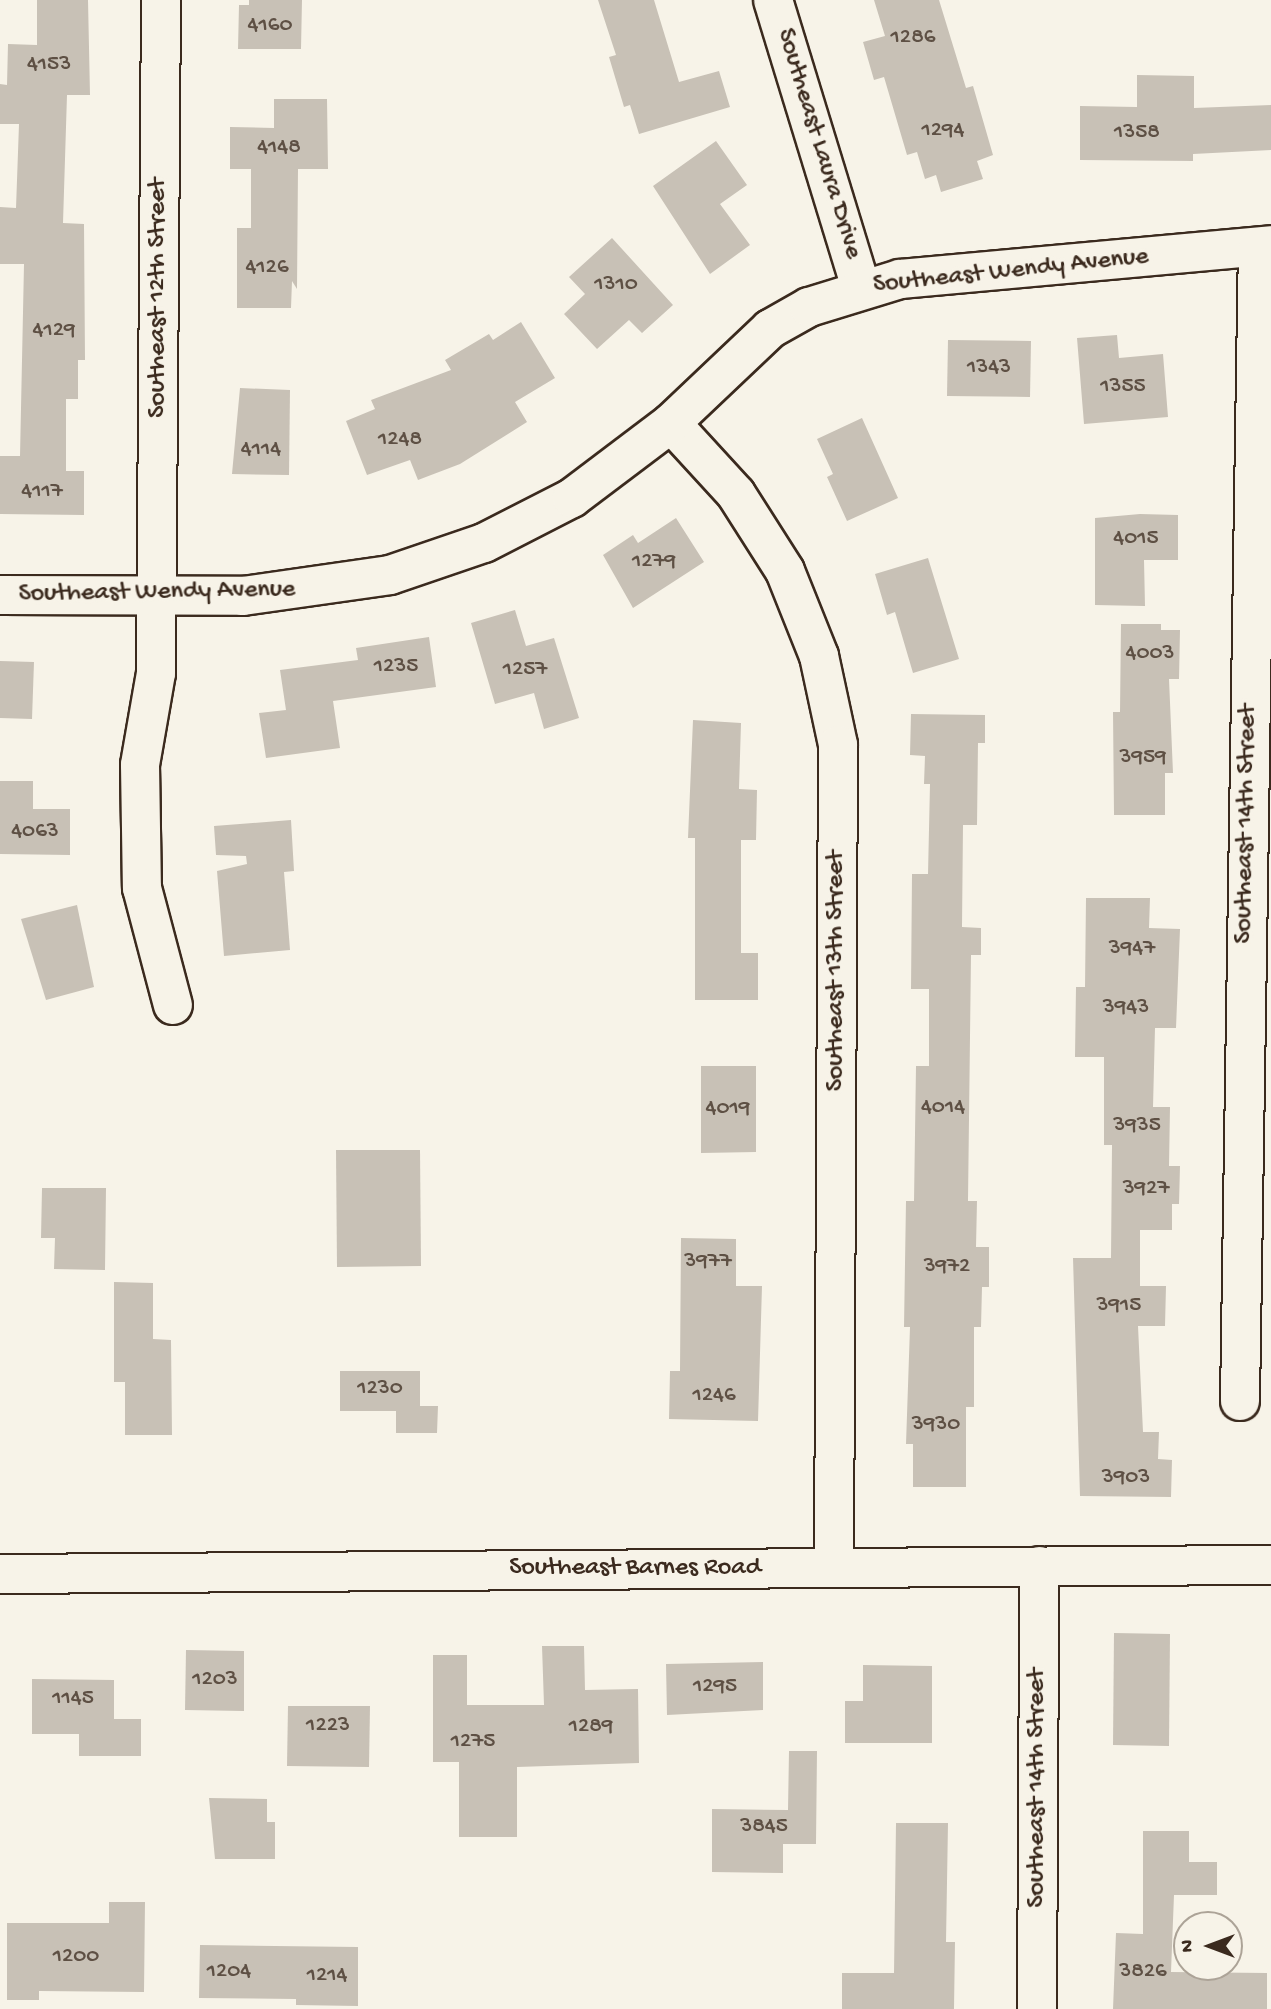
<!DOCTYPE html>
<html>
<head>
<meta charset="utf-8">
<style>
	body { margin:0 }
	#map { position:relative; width:1271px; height:2009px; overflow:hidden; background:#f7f3e8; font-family:"Gochi Hand",sans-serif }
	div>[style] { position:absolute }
	.building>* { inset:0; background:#c8c1b6 }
	.roads { filter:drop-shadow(2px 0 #3b2a1e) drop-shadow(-2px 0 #3b2a1e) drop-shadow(0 2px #3b2a1e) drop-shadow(0 -2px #3b2a1e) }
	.street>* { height:38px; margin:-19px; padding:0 19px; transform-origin:19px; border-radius:19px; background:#f7f3e8 }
	.secondary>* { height:38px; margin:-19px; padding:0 19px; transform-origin:19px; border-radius:19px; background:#f7f3e8 }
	span { translate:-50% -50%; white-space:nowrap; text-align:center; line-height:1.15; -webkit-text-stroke:7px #f7f3e8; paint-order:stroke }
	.number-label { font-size:23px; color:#5e5044 }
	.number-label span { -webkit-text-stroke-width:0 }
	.street-label { font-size:26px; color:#3b2a1e }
	.north { position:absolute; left:1173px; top:1911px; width:70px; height:70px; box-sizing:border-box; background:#f7f3e8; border:2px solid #aca397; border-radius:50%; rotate:270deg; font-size:19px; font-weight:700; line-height:28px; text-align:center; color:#3b2a1e }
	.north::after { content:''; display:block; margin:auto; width:24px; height:32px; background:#3b2a1e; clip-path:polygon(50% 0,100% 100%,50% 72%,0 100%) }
</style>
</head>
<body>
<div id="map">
	<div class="building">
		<div style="clip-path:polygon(37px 0,88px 0,90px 95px,67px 95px,63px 223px,84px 224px,85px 360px,78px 360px,78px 399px,66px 399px,66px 471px,84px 471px,84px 515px,0 514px,0 456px,20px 456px,24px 264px,0 264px,0 207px,16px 208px,19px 124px,0 124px,0 84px,7px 85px,8px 44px,37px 45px)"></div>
		<div style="clip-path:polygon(249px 0,302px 0,301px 49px,238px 49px,239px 5px,249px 5px)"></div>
		<div style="clip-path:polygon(598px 0,654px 0,679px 82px,719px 71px,730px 107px,639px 134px,630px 105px,624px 107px,609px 57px,616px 55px)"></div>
		<div style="clip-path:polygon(874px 0,939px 0,966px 88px,973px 86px,993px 155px,977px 161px,983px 179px,941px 192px,936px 175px,925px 179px,917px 152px,907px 155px,884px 77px,874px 80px,863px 42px,885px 36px)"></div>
		<div style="clip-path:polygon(1137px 75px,1194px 76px,1194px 108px,1271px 105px,1271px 150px,1193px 154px,1193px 161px,1080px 160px,1080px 106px,1137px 107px)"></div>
		<div style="clip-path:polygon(274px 99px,327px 99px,328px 169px,298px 169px,297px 289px,292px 281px,291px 308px,237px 308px,237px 228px,251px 228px,251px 169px,230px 169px,230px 127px,274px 128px)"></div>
		<div style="clip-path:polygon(716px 141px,747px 185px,720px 204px,750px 245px,710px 274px,653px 186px)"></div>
		<div style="clip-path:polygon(612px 238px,673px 305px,642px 333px,629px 320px,597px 349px,564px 314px,585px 294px,569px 277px)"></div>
		<div style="clip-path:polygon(521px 322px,555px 378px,515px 402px,527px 422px,460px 464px,418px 480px,410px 460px,367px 475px,346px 421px,375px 409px,371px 400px,451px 370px,445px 360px,489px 334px,493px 340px)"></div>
		<div style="clip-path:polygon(1117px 335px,1119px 358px,1163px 354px,1168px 417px,1084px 424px,1077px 338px)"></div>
		<div style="clip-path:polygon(948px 340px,1031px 341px,1030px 397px,947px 396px)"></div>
		<div style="clip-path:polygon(240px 388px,290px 390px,289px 475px,232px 474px)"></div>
		<div style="clip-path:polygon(862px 418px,898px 498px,847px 521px,827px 477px,833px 474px,817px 439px)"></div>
		<div style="clip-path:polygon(1140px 514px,1178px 515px,1178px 560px,1144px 560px,1145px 606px,1095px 605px,1095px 518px)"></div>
		<div style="clip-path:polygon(676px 518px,704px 562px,633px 608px,603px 555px,633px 535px,638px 543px)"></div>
		<div style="clip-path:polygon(928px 558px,959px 659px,913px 673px,895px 612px,887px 615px,875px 574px)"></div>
		<div style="clip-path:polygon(515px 610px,526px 646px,554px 638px,579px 718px,544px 729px,534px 693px,495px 704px,471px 623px)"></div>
		<div style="clip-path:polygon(1121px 624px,1161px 624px,1161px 630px,1180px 630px,1179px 679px,1169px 679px,1173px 773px,1165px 773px,1165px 815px,1114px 815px,1113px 712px,1120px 712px)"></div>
		<div style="clip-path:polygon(429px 637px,436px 687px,333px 701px,340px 748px,266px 758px,259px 713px,286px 710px,280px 670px,358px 660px,356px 648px)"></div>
		<div style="clip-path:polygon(0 661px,34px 662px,32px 719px,0 718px)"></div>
		<div style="clip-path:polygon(911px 714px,985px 715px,985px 743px,978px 743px,977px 825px,963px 825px,962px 927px,981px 928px,981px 955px,971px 955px,968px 1201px,977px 1201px,976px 1247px,989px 1247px,989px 1287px,982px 1287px,981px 1327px,974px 1327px,974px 1407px,966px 1407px,966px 1487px,913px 1487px,913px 1444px,906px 1444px,910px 1327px,904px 1327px,906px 1201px,914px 1201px,916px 1066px,929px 1066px,929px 989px,911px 989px,912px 874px,928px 874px,930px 784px,924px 784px,925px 756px,910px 755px)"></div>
		<div style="clip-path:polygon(693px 720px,741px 723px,739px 789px,757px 790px,756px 840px,741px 840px,741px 953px,758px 953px,758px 1000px,695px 1000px,695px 838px,688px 838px)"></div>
		<div style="clip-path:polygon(0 781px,33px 781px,33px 809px,70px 809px,70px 855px,0 854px)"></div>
		<div style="clip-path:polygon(291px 820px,294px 871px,284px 872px,290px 950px,224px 956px,217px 871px,247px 864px,246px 856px,216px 855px,214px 826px)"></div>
		<div style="clip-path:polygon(1086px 898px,1150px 898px,1149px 928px,1180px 929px,1176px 1028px,1155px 1028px,1153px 1107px,1170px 1107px,1169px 1166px,1180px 1166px,1179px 1204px,1172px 1204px,1172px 1230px,1140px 1230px,1140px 1286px,1166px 1286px,1165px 1326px,1138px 1326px,1143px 1432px,1159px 1432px,1158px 1459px,1172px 1460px,1171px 1497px,1080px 1496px,1073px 1258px,1111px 1258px,1112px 1145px,1104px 1145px,1104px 1057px,1075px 1057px,1076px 987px,1085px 987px)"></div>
		<div style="clip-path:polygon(77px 905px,94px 987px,46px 1000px,21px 919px)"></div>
		<div style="clip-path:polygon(701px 1066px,756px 1066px,756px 1152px,701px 1153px)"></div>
		<div style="clip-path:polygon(336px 1150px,420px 1150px,421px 1266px,337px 1267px)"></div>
		<div style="clip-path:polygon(42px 1188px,106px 1188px,105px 1270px,54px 1269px,55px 1238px,41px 1238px)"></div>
		<div style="clip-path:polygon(681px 1238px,736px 1239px,736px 1286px,762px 1286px,758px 1421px,669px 1419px,670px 1371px,680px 1371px)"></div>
		<div style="clip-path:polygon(114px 1282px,153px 1283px,153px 1339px,171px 1340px,172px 1435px,125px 1435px,125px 1382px,114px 1382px)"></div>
		<div style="clip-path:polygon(340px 1371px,420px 1371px,420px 1406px,438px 1406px,437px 1433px,396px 1433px,396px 1411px,340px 1411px)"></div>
		<div style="clip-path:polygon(1114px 1633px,1170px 1634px,1169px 1746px,1113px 1745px)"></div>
		<div style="clip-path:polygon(542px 1646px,584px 1646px,585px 1690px,638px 1689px,639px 1763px,517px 1767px,517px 1837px,459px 1837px,459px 1762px,433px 1762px,433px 1655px,467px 1655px,467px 1705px,544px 1705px)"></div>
		<div style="clip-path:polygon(186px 1650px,244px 1651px,244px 1711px,185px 1710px)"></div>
		<div style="clip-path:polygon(763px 1662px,763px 1710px,667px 1715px,666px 1664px)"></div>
		<div style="clip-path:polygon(863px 1665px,932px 1666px,932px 1743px,845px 1743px,845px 1701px,863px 1701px)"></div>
		<div style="clip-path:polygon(32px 1679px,114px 1680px,114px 1719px,141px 1719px,141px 1756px,79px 1756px,79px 1734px,32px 1734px)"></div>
		<div style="clip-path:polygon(288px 1706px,370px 1706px,369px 1767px,287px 1766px)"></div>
		<div style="clip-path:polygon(789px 1751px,817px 1751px,816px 1844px,783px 1844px,783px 1873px,712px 1872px,712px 1809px,788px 1810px)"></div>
		<div style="clip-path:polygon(209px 1798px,267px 1799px,267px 1822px,275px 1822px,275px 1859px,215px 1859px)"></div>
		<div style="clip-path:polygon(896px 1823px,948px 1823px,946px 1942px,955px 1942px,954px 2009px,842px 2009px,842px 1973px,894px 1973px)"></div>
		<div style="clip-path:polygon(1143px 1831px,1189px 1831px,1189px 1862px,1217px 1862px,1217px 1895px,1174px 1895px,1171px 1972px,1267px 1973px,1267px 2009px,1113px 2009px,1116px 1933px,1143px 1934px)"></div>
		<div style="clip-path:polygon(109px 1902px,145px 1902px,144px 1992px,39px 1991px,39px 2000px,7px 2000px,7px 1923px,109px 1923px)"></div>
		<div style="clip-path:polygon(200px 1945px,358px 1947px,358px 2006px,296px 2005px,296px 1999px,199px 1998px)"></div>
	</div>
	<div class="roads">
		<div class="street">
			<div style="left:161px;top:0;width:673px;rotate:90.43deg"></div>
			<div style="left:156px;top:673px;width:93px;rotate:99.9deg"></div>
			<div style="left:140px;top:765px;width:123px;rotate:89.1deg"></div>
			<div style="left:142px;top:888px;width:121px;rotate:75.2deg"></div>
			<div style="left:773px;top:0;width:301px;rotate:73deg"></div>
			<div style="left:671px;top:423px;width:96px;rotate:47.5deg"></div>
			<div style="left:736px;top:494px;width:91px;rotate:57.5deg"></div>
			<div style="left:785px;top:571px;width:92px;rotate:68.2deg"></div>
			<div style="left:819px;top:656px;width:91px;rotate:77.9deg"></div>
			<div style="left:838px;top:745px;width:823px;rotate:90.28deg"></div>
			<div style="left:0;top:595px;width:243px;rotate:0.2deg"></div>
			<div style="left:243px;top:596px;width:148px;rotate:-8.1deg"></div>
			<div style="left:390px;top:575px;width:99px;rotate:-18.8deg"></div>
			<div style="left:484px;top:543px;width:99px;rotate:-27.1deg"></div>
			<div style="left:572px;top:498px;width:124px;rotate:-37.1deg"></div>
			<div style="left:671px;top:423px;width:137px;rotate:-43.5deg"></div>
			<div style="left:770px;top:329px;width:45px;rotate:-29.4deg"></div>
			<div style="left:809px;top:307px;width:95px;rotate:-17.1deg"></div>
			<div style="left:900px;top:279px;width:373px;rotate:-5.2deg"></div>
			<div style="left:1240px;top:1401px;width:1154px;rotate:-89.11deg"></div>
			<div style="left:1037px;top:2009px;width:443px;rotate:-89.7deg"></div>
		</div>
		<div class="secondary">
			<div style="left:0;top:1574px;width:1271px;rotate:-0.41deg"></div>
		</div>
	</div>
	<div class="number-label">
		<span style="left:270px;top:26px">4160</span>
		<span style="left:913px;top:38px">1286</span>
		<span style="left:49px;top:65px">4153</span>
		<span style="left:943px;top:131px">1294</span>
		<span style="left:1137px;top:133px">1358</span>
		<span style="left:279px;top:148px">4148</span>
		<span style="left:267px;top:268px">4126</span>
		<span style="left:616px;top:285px">1310</span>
		<span style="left:54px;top:331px">4129</span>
		<span style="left:989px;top:368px">1343</span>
		<span style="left:1123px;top:387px">1355</span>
		<span style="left:400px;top:440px">1248</span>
		<span style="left:261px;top:450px">4114</span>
		<span style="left:42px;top:492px">4117</span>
		<span style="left:1136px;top:539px">4015</span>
		<span style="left:654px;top:562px">1279</span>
		<span style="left:1150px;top:654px">4003</span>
		<span style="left:396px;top:667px">1235</span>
		<span style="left:525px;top:670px">1257</span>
		<span style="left:1143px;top:758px">3959</span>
		<span style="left:35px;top:832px">4063</span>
		<span style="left:1132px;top:949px">3947</span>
		<span style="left:1126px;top:1008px">3943</span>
		<span style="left:943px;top:1108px">4014</span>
		<span style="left:728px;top:1109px">4019</span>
		<span style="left:1137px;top:1126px">3935</span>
		<span style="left:1146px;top:1189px">3927</span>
		<span style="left:708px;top:1262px">3977</span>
		<span style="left:947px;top:1267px">3972</span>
		<span style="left:1119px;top:1306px">3915</span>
		<span style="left:380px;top:1389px">1230</span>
		<span style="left:714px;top:1396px">1246</span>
		<span style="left:936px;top:1425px">3930</span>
		<span style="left:1126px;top:1478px">3903</span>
		<span style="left:215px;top:1680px">1203</span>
		<span style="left:715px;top:1687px">1295</span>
		<span style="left:73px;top:1699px">1145</span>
		<span style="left:328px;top:1726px">1223</span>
		<span style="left:591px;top:1727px">1289</span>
		<span style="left:473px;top:1742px">1275</span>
		<span style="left:764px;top:1827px">3845</span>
		<span style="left:76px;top:1957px">1200</span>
		<span style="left:229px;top:1972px">1204</span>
		<span style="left:1143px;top:1972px">3826</span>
		<span style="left:327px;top:1976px">1214</span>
	</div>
	<div class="street-label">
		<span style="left:818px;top:144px;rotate:73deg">Southeast Laura Drive</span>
		<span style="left:1011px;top:272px;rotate:-6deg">Southeast Wendy Avenue</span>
		<span style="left:159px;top:298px;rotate:-90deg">Southeast 12th Street</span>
		<span style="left:157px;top:593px;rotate:-1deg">Southeast Wendy Avenue</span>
		<span style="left:1247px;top:824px;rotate:-89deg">Southeast 14th Street</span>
		<span style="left:837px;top:971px;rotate:-90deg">Southeast 13th Street</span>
		<span style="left:635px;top:1569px">Southeast Barnes Road</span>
		<span style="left:1038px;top:1788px;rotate:-90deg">Southeast 14th Street</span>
	</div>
	<div class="north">N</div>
</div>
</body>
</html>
